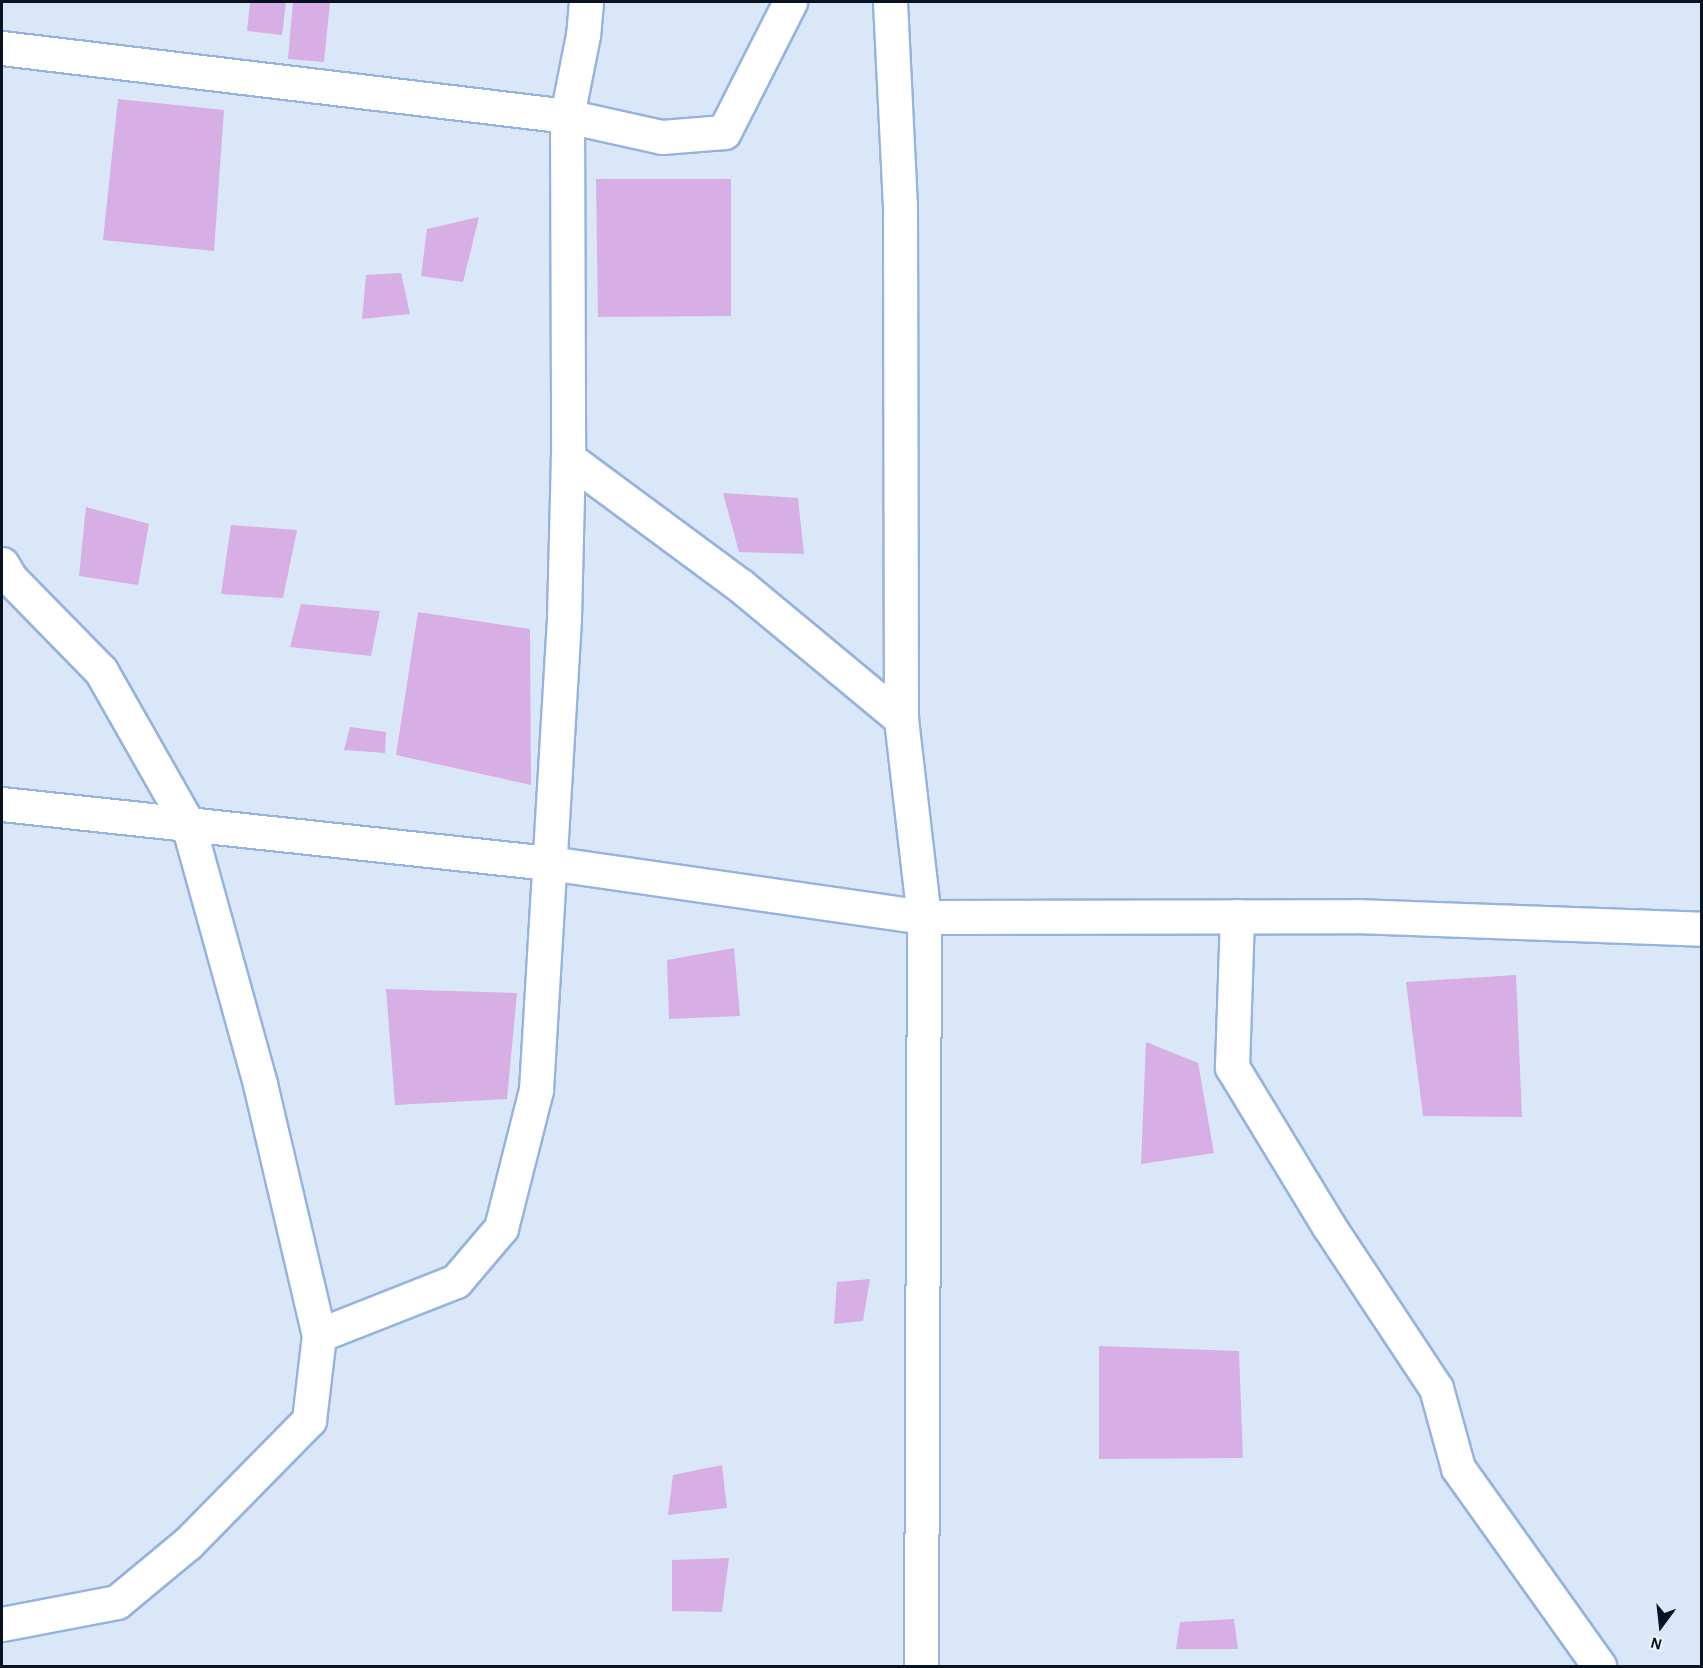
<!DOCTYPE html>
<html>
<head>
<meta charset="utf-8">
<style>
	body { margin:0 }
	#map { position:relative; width:1703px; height:1668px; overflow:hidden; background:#dae7f9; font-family:"Alegreya Sans",sans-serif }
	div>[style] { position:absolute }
	.building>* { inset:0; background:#d7afe4 }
	.roads { filter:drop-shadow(2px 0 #95b3df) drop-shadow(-2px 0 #95b3df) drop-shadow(0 2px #95b3df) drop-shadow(0 -2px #95b3df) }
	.minor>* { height:33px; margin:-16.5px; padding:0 16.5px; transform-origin:16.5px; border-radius:16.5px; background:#fff }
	span { translate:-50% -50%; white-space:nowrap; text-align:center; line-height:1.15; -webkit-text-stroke:5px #edf3fd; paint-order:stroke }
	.frame { position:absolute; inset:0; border:3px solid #081222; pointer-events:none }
	.north { position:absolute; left:1631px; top:1596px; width:60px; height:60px; -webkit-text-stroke:4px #edf3fd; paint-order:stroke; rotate:195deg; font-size:16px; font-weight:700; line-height:24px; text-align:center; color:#081222 }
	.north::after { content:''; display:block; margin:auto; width:21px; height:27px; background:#081222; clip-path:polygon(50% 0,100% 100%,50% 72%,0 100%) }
</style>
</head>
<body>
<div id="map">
	<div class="building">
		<div style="clip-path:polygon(250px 2px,286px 2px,282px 35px,247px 31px)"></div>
		<div style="clip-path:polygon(293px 2px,330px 2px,324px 62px,288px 59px)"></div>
		<div style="clip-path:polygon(118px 99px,224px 110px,214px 251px,103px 240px)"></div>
		<div style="clip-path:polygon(596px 179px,731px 179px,731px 316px,598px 317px)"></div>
		<div style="clip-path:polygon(479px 217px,463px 282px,421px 276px,427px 229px)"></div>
		<div style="clip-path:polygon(401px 273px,410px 314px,362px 319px,366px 275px)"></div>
		<div style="clip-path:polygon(723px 493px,798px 498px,804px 554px,739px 552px)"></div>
		<div style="clip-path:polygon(86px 507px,149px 524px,138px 585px,79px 576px)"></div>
		<div style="clip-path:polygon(231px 525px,297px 530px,283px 598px,221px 594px)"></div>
		<div style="clip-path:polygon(301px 604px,380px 611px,371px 656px,290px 647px)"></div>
		<div style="clip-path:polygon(418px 612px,530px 629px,531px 785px,396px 755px)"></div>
		<div style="clip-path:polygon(350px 727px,386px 732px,385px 753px,344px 750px)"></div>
		<div style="clip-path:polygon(734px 948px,740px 1016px,669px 1019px,667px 960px)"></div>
		<div style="clip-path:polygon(1516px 975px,1522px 1117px,1423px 1116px,1406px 982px)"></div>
		<div style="clip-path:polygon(386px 989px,517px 993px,507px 1099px,395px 1105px)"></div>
		<div style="clip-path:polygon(1146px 1042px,1198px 1063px,1214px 1153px,1141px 1164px)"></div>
		<div style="clip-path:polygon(870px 1279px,863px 1321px,834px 1324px,837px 1282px)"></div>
		<div style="clip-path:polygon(1099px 1346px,1239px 1351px,1243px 1458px,1099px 1459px)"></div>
		<div style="clip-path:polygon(722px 1465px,727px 1508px,668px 1515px,673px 1475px)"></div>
		<div style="clip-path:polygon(729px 1558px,722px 1612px,672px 1611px,672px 1560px)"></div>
		<div style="clip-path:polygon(1234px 1619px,1238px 1649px,1176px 1649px,1180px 1622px)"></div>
	</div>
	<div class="roads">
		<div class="minor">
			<div style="left:586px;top:2px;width:33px;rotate:95deg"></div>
			<div style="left:583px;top:35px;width:83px;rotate:101.2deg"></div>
			<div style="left:567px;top:116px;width:342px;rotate:89.8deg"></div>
			<div style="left:568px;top:458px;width:215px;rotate:36.5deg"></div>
			<div style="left:741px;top:586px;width:208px;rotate:39.7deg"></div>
			<div style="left:901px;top:719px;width:199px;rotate:83.4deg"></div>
			<div style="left:924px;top:917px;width:749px;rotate:90.23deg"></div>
			<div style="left:890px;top:2px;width:202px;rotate:87.2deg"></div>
			<div style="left:900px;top:204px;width:515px;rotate:89.89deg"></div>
			<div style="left:2px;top:48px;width:569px;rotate:6.86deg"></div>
			<div style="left:567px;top:116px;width:97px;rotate:12.5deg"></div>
			<div style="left:662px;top:137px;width:62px;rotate:-4.6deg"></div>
			<div style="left:724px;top:132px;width:146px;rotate:-63.1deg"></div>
			<div style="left:2px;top:564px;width:16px;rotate:60deg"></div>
			<div style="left:10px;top:578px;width:130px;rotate:45.6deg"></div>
			<div style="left:101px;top:671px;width:176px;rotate:60.4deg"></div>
			<div style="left:188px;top:824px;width:270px;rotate:74.5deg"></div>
			<div style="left:260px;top:1084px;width:258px;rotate:76.8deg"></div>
			<div style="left:319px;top:1335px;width:86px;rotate:96.7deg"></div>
			<div style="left:309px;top:1420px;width:173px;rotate:134.5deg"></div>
			<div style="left:188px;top:1543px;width:92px;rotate:140.3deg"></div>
			<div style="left:117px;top:1602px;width:117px;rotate:169.2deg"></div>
			<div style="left:2px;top:804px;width:550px;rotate:6.16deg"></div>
			<div style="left:549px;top:863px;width:379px;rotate:8.2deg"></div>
			<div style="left:924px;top:917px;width:431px;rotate:-0.1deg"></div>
			<div style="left:1355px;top:916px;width:347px;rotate:2.1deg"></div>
			<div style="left:1237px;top:916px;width:151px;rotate:91.9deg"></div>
			<div style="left:1232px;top:1067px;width:185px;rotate:58.7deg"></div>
			<div style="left:1328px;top:1225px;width:196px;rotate:56.5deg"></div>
			<div style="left:1436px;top:1388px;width:83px;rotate:74.6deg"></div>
			<div style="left:1458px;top:1468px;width:243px;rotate:54.5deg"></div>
			<div style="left:319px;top:1335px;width:147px;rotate:-21.5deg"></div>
			<div style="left:456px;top:1281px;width:70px;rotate:-49.7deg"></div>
			<div style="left:501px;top:1228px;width:142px;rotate:-75.8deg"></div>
			<div style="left:536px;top:1090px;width:473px;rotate:-86.6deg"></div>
			<div style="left:564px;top:618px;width:160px;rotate:-88.6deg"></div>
		</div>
	</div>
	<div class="frame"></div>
	<div class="north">N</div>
</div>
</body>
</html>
